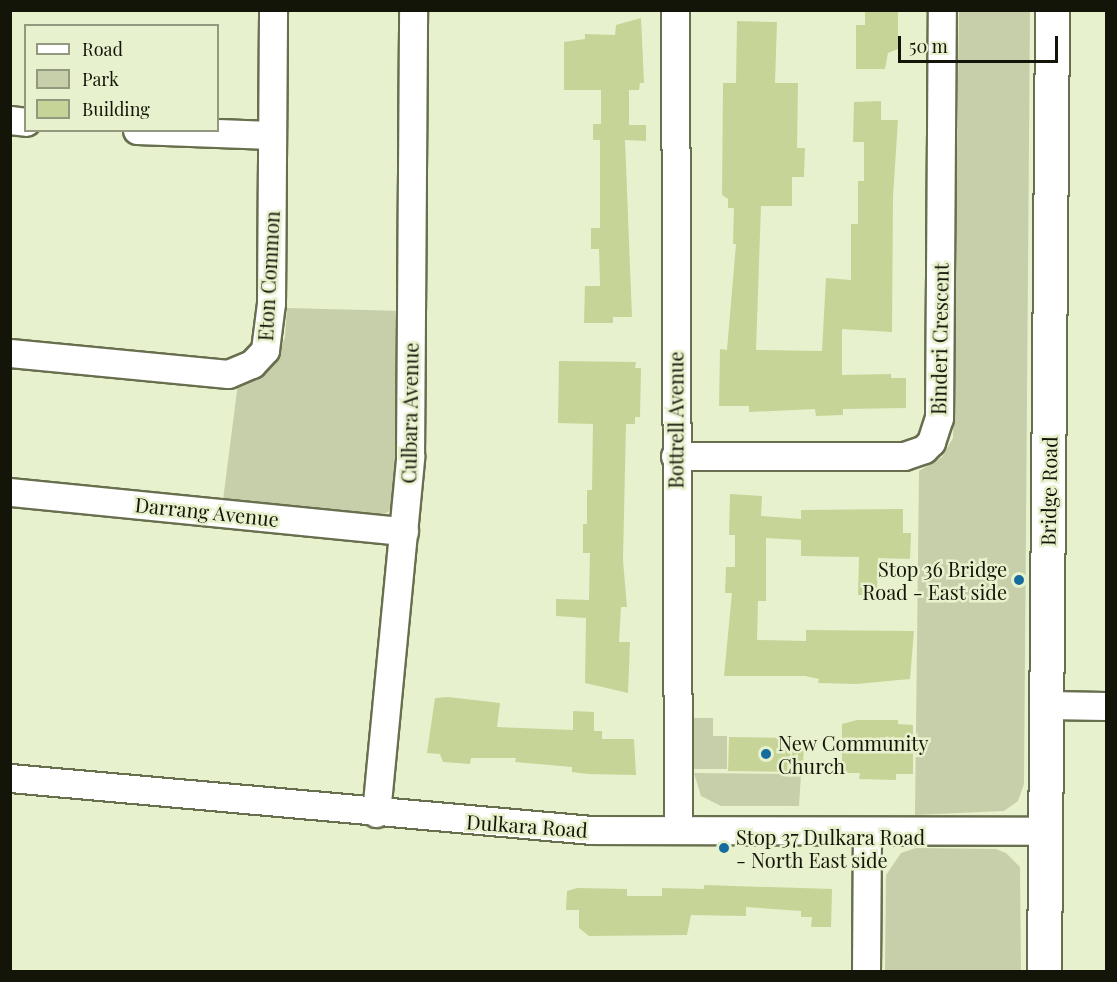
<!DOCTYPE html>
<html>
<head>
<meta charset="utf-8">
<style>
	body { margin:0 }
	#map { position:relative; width:1117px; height:982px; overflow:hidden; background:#e8f1cd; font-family:"Playfair Display",serif }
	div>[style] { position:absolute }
	.green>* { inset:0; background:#c6cfaa }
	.building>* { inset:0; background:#c6d497 }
	.roads { filter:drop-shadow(2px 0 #686f4f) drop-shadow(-2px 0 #686f4f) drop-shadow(0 2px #686f4f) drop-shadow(0 -2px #686f4f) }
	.minor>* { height:27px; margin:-13.5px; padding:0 13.5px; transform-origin:13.5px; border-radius:13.5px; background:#fff }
	.major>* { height:33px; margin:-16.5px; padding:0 16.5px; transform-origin:16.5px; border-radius:16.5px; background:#fff }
	.dots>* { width:16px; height:16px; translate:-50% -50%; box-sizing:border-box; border:3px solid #e8f1cd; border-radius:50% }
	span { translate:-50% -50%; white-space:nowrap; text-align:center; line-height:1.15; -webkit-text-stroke:5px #e8f1cd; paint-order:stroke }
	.street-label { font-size:20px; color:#131508 }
	.poi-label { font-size:20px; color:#131508 }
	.right { translate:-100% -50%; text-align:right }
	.left { translate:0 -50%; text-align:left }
	.frame { position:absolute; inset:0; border:12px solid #131508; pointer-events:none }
	.legend { position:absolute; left:24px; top:24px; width:195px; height:108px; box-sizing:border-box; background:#e8f1cd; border:2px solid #93997e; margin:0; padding:8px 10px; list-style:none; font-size:18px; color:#131508 }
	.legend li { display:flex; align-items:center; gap:12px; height:30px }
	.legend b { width:30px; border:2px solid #93997e }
	.scale { position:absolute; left:898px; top:36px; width:160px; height:27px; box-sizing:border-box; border:3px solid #131508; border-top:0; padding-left:8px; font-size:18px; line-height:21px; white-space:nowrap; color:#131508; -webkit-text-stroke:4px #e8f1cd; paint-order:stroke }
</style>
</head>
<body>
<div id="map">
	<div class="green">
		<div style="clip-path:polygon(959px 11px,1030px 11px,1024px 784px,1018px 801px,1004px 811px,915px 815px,919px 471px,942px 457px,953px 438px)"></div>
		<div style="clip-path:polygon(287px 308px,404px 311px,396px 508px,380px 516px,223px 500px,238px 383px,260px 376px,277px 360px,285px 337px)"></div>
		<div style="clip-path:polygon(694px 718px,713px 718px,713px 736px,727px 736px,727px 769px,694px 769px)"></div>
		<div style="clip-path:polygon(694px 773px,801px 774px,799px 806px,721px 806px,701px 796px)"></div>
		<div style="clip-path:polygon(916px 848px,996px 849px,1006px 853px,1020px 867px,1021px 971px,885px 971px,886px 875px,901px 853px)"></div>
	</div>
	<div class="building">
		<div style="clip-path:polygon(865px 10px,898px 10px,898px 49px,888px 53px,885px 69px,856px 69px,856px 25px,865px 25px)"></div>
		<div style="clip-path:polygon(641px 18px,644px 83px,640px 83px,639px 90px,629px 90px,629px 125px,646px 125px,646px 141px,625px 140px,632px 317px,613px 317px,613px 323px,584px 323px,585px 286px,600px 286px,599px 249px,591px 249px,591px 228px,600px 228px,600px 140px,593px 140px,593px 124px,601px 124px,601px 90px,564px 90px,564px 42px,585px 39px,585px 34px,615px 35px,616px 25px)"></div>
		<div style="clip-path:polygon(737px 21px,777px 22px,775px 83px,798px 83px,797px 148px,805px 148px,804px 177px,792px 177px,792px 206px,761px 206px,756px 350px,822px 351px,826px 278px,851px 280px,851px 224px,858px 224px,858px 181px,864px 181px,864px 142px,853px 142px,854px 102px,881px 101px,881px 120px,898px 120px,893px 197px,892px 332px,842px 329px,842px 375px,891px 374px,891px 378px,906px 378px,906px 408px,843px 409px,843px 415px,816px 416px,815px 409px,749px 412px,749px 406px,719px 406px,720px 349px,727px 350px,736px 244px,733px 244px,734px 208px,728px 208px,728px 199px,722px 195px,723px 83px,736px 83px)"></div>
		<div style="clip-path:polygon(559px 361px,636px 362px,635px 368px,641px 368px,640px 417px,635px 417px,635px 424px,626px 424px,623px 560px,627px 607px,621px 607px,619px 642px,630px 642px,628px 693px,585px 683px,586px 618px,556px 616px,556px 599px,589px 600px,590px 553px,583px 553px,583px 524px,587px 524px,587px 490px,592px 490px,593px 424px,558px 423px)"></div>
		<div style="clip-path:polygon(730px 494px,762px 496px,761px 516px,801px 519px,801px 510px,903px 509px,903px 533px,911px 533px,910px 559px,878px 558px,877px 595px,858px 595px,859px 557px,801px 556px,801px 540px,766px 538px,766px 601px,758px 601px,757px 640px,806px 641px,806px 630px,914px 631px,910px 679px,856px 684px,818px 683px,819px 679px,805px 676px,724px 676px,732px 593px,725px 593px,726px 567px,735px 567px,735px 535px,729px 535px)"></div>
		<div style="clip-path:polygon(448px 697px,500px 703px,497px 727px,573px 730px,573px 711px,594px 712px,594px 731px,602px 731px,602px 739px,634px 739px,636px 775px,588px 774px,572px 772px,572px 767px,515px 762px,516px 758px,471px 758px,470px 764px,443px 762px,440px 754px,427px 753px,435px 698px)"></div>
		<div style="clip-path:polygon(857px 720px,898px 720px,898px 724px,913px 725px,913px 774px,896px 774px,896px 780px,859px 779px,860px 773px,842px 773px,842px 724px)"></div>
		<div style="clip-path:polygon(729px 737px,804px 738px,803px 772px,728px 771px)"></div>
		<div style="clip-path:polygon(704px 885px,832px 889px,831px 927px,811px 927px,812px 917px,801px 917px,801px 911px,746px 907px,746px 916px,691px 915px,687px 935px,589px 936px,579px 928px,579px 910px,566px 910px,567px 891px,577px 888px,627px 889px,627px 896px,662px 896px,662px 888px,704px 889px)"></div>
	</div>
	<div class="roads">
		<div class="minor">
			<div style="left:675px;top:10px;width:819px;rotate:89.79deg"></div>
			<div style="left:10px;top:120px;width:16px;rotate:7deg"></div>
			<div style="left:137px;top:130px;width:134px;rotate:2.1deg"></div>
			<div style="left:10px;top:353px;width:219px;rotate:5.5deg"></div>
			<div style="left:228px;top:374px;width:26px;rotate:-23deg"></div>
			<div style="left:252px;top:364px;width:19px;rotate:-47deg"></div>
			<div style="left:265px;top:350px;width:47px;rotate:-82.7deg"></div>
			<div style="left:271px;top:303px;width:293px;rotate:-89.6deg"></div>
			<div style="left:675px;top:456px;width:229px"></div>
			<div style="left:904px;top:456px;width:21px;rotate:-19deg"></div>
			<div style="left:924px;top:449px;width:10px;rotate:-45deg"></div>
			<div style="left:931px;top:442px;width:25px;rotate:-72deg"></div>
			<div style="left:939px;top:418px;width:408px;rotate:-89.6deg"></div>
			<div style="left:10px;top:492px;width:396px;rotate:5.7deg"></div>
			<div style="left:1047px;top:705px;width:59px;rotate:1deg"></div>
			<div style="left:10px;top:778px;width:583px;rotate:5.11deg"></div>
			<div style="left:591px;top:830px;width:455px;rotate:0.1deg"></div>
			<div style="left:376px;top:813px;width:358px;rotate:-84.5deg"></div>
			<div style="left:410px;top:457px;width:447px;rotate:-89.6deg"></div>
			<div style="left:866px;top:972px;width:140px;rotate:-89.6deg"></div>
		</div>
		<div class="major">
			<div style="left:1044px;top:972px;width:962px;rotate:-89.52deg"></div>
		</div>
	</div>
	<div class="dots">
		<div style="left:1019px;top:580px;background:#166d9d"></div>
		<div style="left:766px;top:754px;background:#166d9d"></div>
		<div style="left:724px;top:848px;background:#166d9d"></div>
	</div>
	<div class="street-label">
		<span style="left:268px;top:276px;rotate:-87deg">Eton Common</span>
		<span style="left:939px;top:339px;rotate:-89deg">Binderi Crescent</span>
		<span style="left:409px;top:413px;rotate:-89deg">Culbara Avenue</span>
		<span style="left:675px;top:420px;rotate:-90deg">Bottrell Avenue</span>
		<span style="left:1048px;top:491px;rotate:-89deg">Bridge Road</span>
		<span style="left:207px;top:511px;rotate:6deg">Darrang Avenue</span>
		<span style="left:527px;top:825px;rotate:4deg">Dulkara Road</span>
	</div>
	<div class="poi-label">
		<span class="right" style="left:1007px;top:580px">Stop 36 Bridge<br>Road - East side</span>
		<span class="left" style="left:778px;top:754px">New Community<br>Church</span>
		<span class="left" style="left:736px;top:848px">Stop 37 Dulkara Road<br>- North East side</span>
	</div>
	<div class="frame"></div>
	<ul class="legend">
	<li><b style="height:8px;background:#fff"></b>Road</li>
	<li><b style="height:16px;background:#c6cfaa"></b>Park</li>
	<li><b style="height:16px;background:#c6d497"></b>Building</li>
	</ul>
	<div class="scale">50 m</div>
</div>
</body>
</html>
